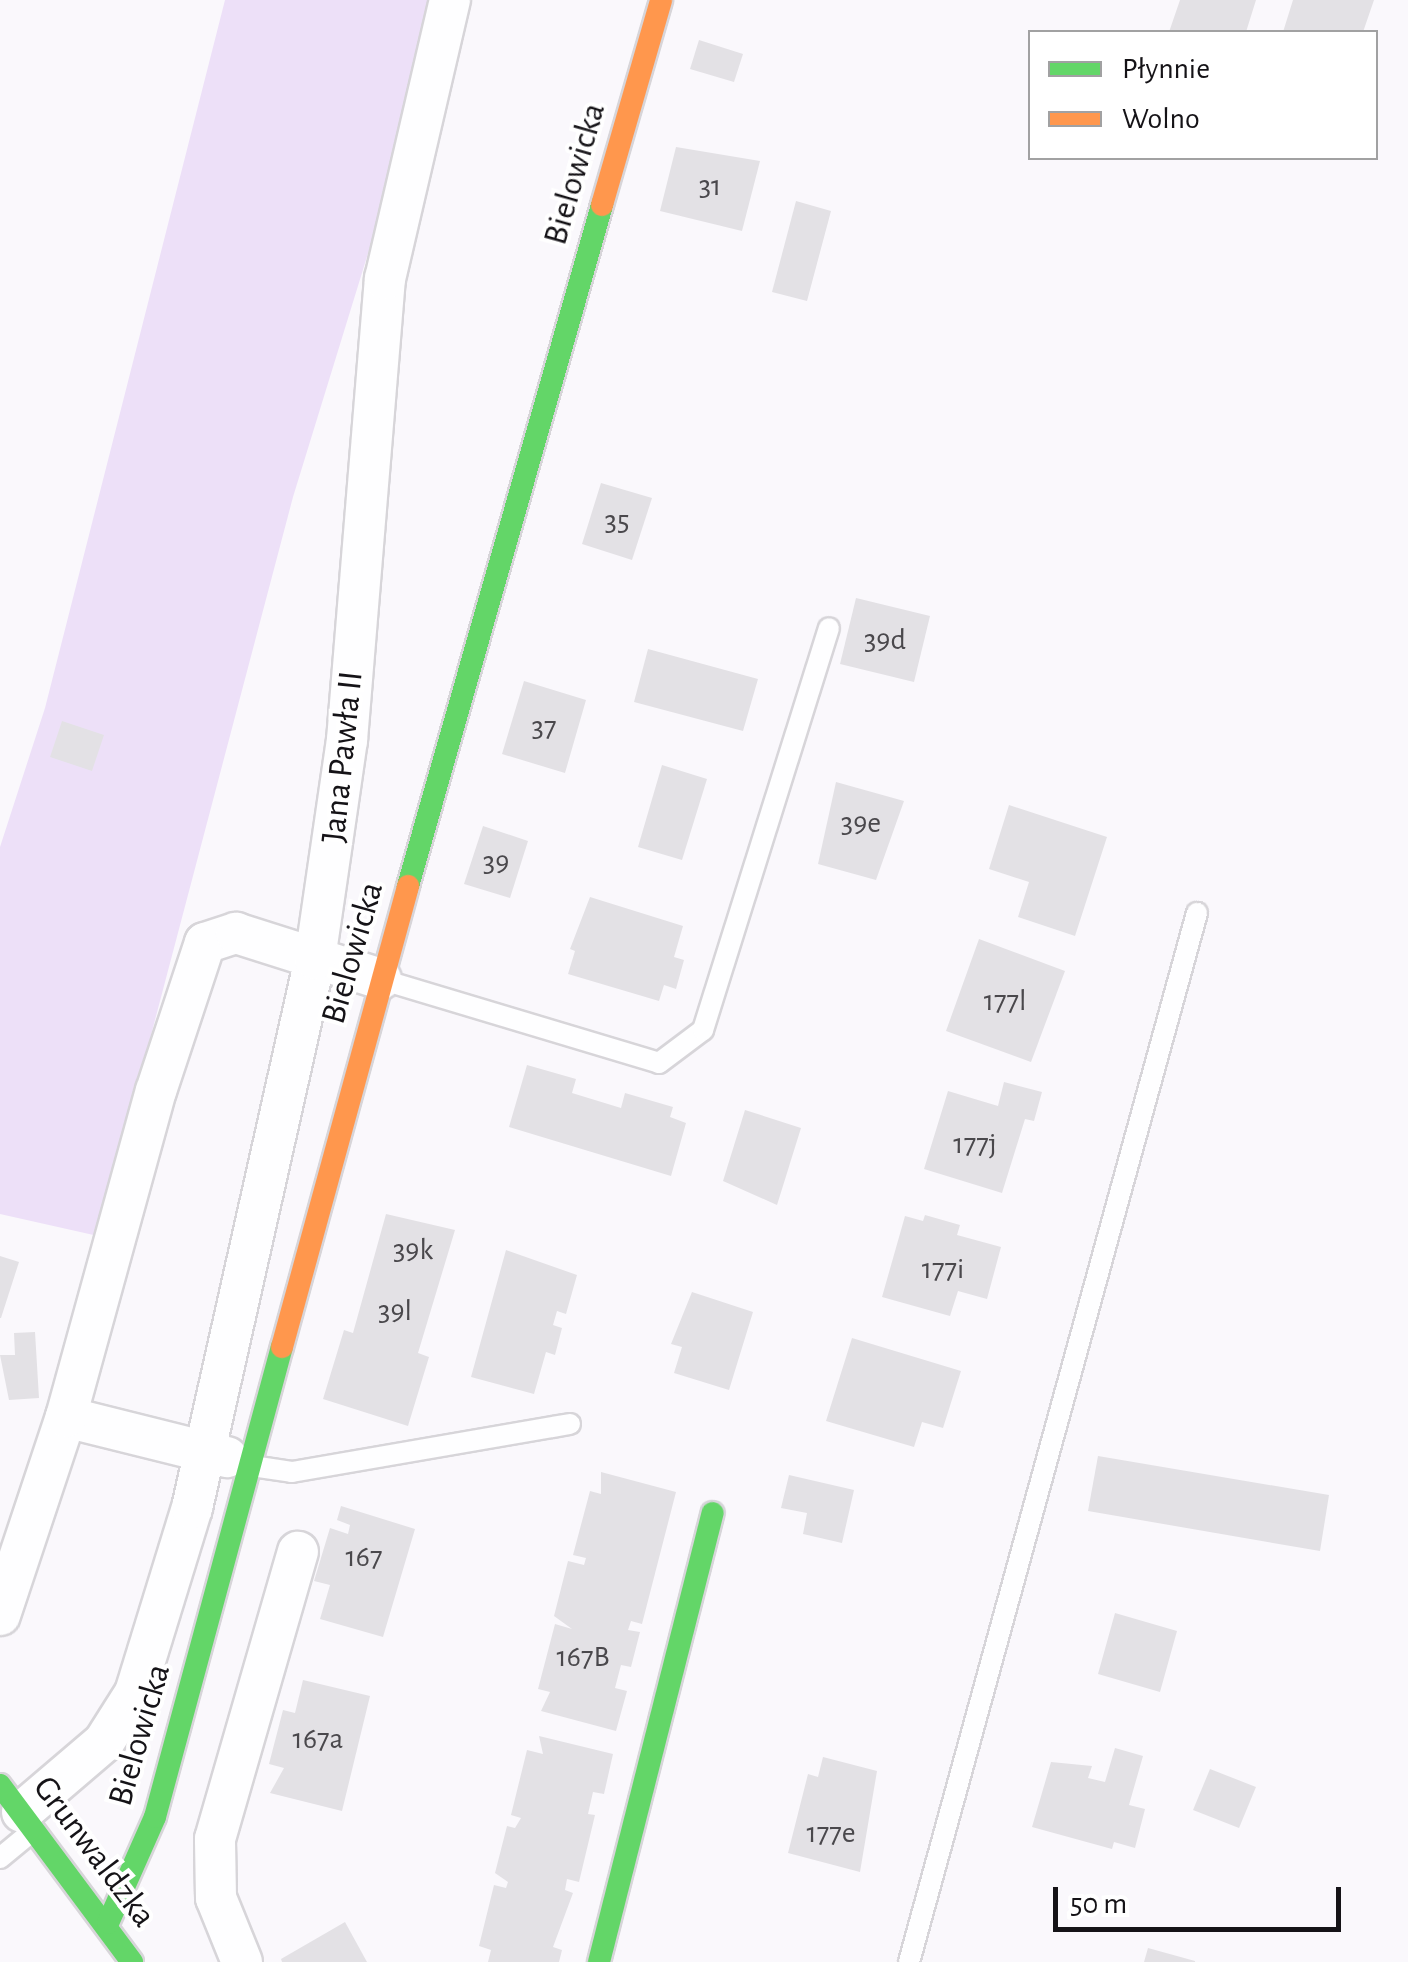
<!DOCTYPE html>
<html>
<head>
<meta charset="utf-8">
<style>
	body { margin:0 }
	#map { position:relative; width:1408px; height:1962px; overflow:hidden; background:#faf8fc; font-family:"Alegreya Sans",sans-serif }
	div>[style] { position:absolute }
	.green>* { inset:0; background:#ede0f8 }
	.building>* { inset:0; background:#e3e1e5 }
	.roads { filter:drop-shadow(2px 0 #d7d5d9) drop-shadow(-2px 0 #d7d5d9) drop-shadow(0 2px #d7d5d9) drop-shadow(0 -2px #d7d5d9) }
	.lane>* { height:20px; margin:-10px; padding:0 10px; transform-origin:10px; border-radius:10px; background:#fefeff }
	.street>* { height:40px; margin:-20px; padding:0 20px; transform-origin:20px; border-radius:20px; background:#fefeff }
	.fast>* { height:22px; margin:-11px; padding:0 11px; transform-origin:11px; border-radius:11px; background:#63d668 }
	.slow>* { height:22px; margin:-11px; padding:0 11px; transform-origin:11px; border-radius:11px; background:#ff974d }
	span { translate:-50% -50%; white-space:nowrap; text-align:center; line-height:1.15; -webkit-text-stroke:8px #fff; paint-order:stroke }
	.number-label { font-size:30px; color:#4a484c }
	.number-label span { -webkit-text-stroke-width:0 }
	.street-label { font-size:35px; color:#151317 }
	.legend { position:absolute; left:1028px; top:30px; width:350px; height:130px; box-sizing:border-box; background:#fff; border:2px solid #a1a1a2; margin:0; padding:12px 18px; list-style:none; font-size:30px; color:#151317 }
	.legend li { display:flex; align-items:center; gap:20px; height:50px }
	.legend b { width:50px; border:2px solid #a1a1a2 }
	.scale { position:absolute; left:1053px; top:1887px; width:288px; height:45px; box-sizing:border-box; border:5px solid #151317; border-top:0; padding-left:12px; font-size:30px; line-height:35px; white-space:nowrap; color:#151317; -webkit-text-stroke:8px #fff; paint-order:stroke }
</style>
</head>
<body>
<div id="map">
	<div class="green">
		<div style="clip-path:polygon(225px 0,446px 0,293px 497px,98px 1236px,0 1214px,0 847px,45px 708px)"></div>
	</div>
	<div class="building">
		<div style="clip-path:polygon(1180px 0,1256px 0,1246px 32px,1169px 32px)"></div>
		<div style="clip-path:polygon(1293px 0,1374px 0,1363px 32px,1283px 32px)"></div>
		<div style="clip-path:polygon(699px 40px,743px 54px,734px 82px,690px 69px)"></div>
		<div style="clip-path:polygon(676px 147px,760px 161px,742px 231px,660px 211px)"></div>
		<div style="clip-path:polygon(796px 201px,831px 211px,807px 301px,772px 292px)"></div>
		<div style="clip-path:polygon(601px 483px,652px 498px,632px 560px,582px 544px)"></div>
		<div style="clip-path:polygon(856px 598px,930px 616px,914px 682px,840px 664px)"></div>
		<div style="clip-path:polygon(648px 649px,758px 679px,743px 731px,634px 702px)"></div>
		<div style="clip-path:polygon(524px 681px,586px 700px,565px 773px,502px 754px)"></div>
		<div style="clip-path:polygon(62px 721px,104px 735px,92px 771px,50px 757px)"></div>
		<div style="clip-path:polygon(662px 765px,707px 779px,682px 860px,638px 847px)"></div>
		<div style="clip-path:polygon(836px 782px,904px 801px,876px 880px,818px 864px)"></div>
		<div style="clip-path:polygon(1009px 805px,1107px 837px,1075px 936px,1018px 917px,1029px 882px,989px 869px)"></div>
		<div style="clip-path:polygon(483px 826px,528px 841px,510px 898px,464px 884px)"></div>
		<div style="clip-path:polygon(590px 897px,683px 926px,674px 957px,684px 960px,676px 989px,664px 985px,659px 1001px,568px 974px,575px 951px,570px 949px)"></div>
		<div style="clip-path:polygon(979px 939px,1065px 971px,1031px 1062px,946px 1031px)"></div>
		<div style="clip-path:polygon(527px 1065px,576px 1079px,572px 1093px,621px 1108px,625px 1093px,673px 1107px,670px 1117px,686px 1123px,671px 1176px,509px 1127px)"></div>
		<div style="clip-path:polygon(1004px 1082px,1042px 1092px,1034px 1121px,1025px 1119px,1002px 1193px,924px 1169px,948px 1091px,998px 1106px)"></div>
		<div style="clip-path:polygon(745px 1110px,801px 1128px,777px 1205px,723px 1181px)"></div>
		<div style="clip-path:polygon(386px 1214px,455px 1230px,418px 1353px,429px 1357px,408px 1426px,323px 1399px,344px 1330px,353px 1333px)"></div>
		<div style="clip-path:polygon(925px 1215px,960px 1225px,957px 1235px,1001px 1247px,987px 1299px,958px 1291px,950px 1316px,882px 1297px,905px 1216px,923px 1221px)"></div>
		<div style="clip-path:polygon(506px 1250px,577px 1275px,566px 1314px,557px 1311px,553px 1325px,562px 1328px,555px 1355px,546px 1352px,534px 1394px,471px 1377px)"></div>
		<div style="clip-path:polygon(0 1256px,19px 1262px,1px 1318px,0 1318px)"></div>
		<div style="clip-path:polygon(692px 1292px,753px 1312px,729px 1390px,674px 1373px,682px 1347px,671px 1344px)"></div>
		<div style="clip-path:polygon(35px 1332px,39px 1398px,9px 1400px,0 1355px,15px 1355px,14px 1333px)"></div>
		<div style="clip-path:polygon(852px 1338px,961px 1371px,943px 1428px,922px 1422px,914px 1447px,826px 1421px)"></div>
		<div style="clip-path:polygon(1098px 1456px,1329px 1495px,1320px 1551px,1088px 1511px)"></div>
		<div style="clip-path:polygon(601px 1472px,676px 1492px,642px 1624px,631px 1621px,628px 1630px,640px 1632px,631px 1667px,621px 1665px,615px 1688px,627px 1691px,616px 1731px,541px 1711px,550px 1692px,538px 1689px,555px 1624px,572px 1629px,554px 1616px,568px 1561px,584px 1565px,586px 1558px,573px 1555px,590px 1491px,601px 1494px)"></div>
		<div style="clip-path:polygon(789px 1475px,854px 1490px,842px 1543px,803px 1534px,807px 1513px,781px 1508px)"></div>
		<div style="clip-path:polygon(341px 1506px,415px 1529px,383px 1637px,320px 1619px,330px 1585px,314px 1581px,330px 1528px,348px 1534px,350px 1525px,337px 1520px)"></div>
		<div style="clip-path:polygon(1115px 1613px,1177px 1631px,1160px 1692px,1098px 1674px)"></div>
		<div style="clip-path:polygon(303px 1680px,370px 1696px,342px 1811px,270px 1793px,284px 1768px,269px 1764px,283px 1710px,295px 1713px)"></div>
		<div style="clip-path:polygon(539px 1736px,613px 1754px,604px 1794px,593px 1792px,588px 1814px,595px 1815px,579px 1882px,567px 1879px,565px 1890px,573px 1893px,553px 1947px,562px 1950px,559px 1962px,488px 1962px,491px 1950px,479px 1946px,494px 1885px,506px 1888px,508px 1882px,495px 1873px,507px 1826px,515px 1828px,521px 1818px,511px 1815px,527px 1750px,543px 1754px)"></div>
		<div style="clip-path:polygon(1115px 1748px,1143px 1756px,1129px 1805px,1145px 1809px,1135px 1848px,1114px 1842px,1112px 1849px,1032px 1827px,1051px 1762px,1092px 1766px,1088px 1778px,1105px 1782px)"></div>
		<div style="clip-path:polygon(823px 1757px,877px 1771px,860px 1872px,788px 1853px,808px 1774px,818px 1777px)"></div>
		<div style="clip-path:polygon(1210px 1769px,1256px 1787px,1239px 1828px,1193px 1810px)"></div>
		<div style="clip-path:polygon(345px 1922px,367px 1962px,282px 1962px,281px 1959px)"></div>
		<div style="clip-path:polygon(1148px 1948px,1195px 1961px,1195px 1962px,1144px 1962px)"></div>
	</div>
	<div class="roads">
		<div class="lane">
			<div style="left:383px;top:980px;width:288px;rotate:16.7deg"></div>
			<div style="left:659px;top:1063px;width:55px;rotate:-36.9deg"></div>
			<div style="left:703px;top:1030px;width:421px;rotate:-72.6deg"></div>
			<div style="left:252px;top:1466px;width:40px;rotate:8.5deg"></div>
			<div style="left:292px;top:1472px;width:282px;rotate:-9.8deg"></div>
			<div style="left:0;top:1858px;width:44px;rotate:-39.5deg"></div>
			<div style="left:909px;top:1962px;width:1088px;rotate:-74.65deg"></div>
		</div>
		<div class="street">
			<div style="left:66px;top:1417px;width:166px;rotate:14deg"></div>
			<div style="left:0;top:1615px;width:209px;rotate:-71.6deg"></div>
			<div style="left:66px;top:1417px;width:338px;rotate:-74.6deg"></div>
			<div style="left:156px;top:1091px;width:156px;rotate:-71.7deg"></div>
			<div style="left:205px;top:943px;width:33px;rotate:-18deg"></div>
			<div style="left:236px;top:933px;width:152px;rotate:17.6deg"></div>
			<div style="left:22px;top:1812px;width:108px;rotate:-40.5deg"></div>
			<div style="left:104px;top:1742px;width:58px;rotate:-57.7deg"></div>
			<div style="left:135px;top:1693px;width:194px;rotate:-72.9deg"></div>
			<div style="left:192px;top:1508px;width:563px;rotate:-77.37deg"></div>
			<div style="left:315px;top:959px;width:221px;rotate:-81.7deg"></div>
			<div style="left:347px;top:740px;width:463px;rotate:-85.3deg"></div>
			<div style="left:385px;top:279px;width:286px;rotate:-76.9deg"></div>
			<div style="left:242px;top:1962px;width:69px;rotate:-112.1deg"></div>
			<div style="left:216px;top:1898px;width:59px;rotate:-91deg"></div>
			<div style="left:215px;top:1839px;width:299px;rotate:-73.9deg"></div>
		</div>
		<div class="fast">
			<div style="left:408px;top:886px;width:708px;rotate:-74.1deg"></div>
			<div style="left:0;top:1785px;width:221px;rotate:53.3deg"></div>
			<div style="left:108px;top:1923px;width:116px;rotate:-66.1deg"></div>
			<div style="left:155px;top:1817px;width:487px;rotate:-74.9deg"></div>
			<div style="left:599px;top:1962px;width:463px;rotate:-75.8deg"></div>
		</div>
		<div class="slow">
			<div style="left:602px;top:205px;width:213px;rotate:-73.9deg"></div>
			<div style="left:282px;top:1347px;width:478px;rotate:-74.7deg"></div>
		</div>
	</div>
	<div class="number-label">
		<span style="left:710px;top:186px">31</span>
		<span style="left:617px;top:521px">35</span>
		<span style="left:885px;top:640px">39d</span>
		<span style="left:544px;top:727px">37</span>
		<span style="left:861px;top:823px">39e</span>
		<span style="left:496px;top:862px">39</span>
		<span style="left:1005px;top:1001px">177l</span>
		<span style="left:975px;top:1144px">177j</span>
		<span style="left:413px;top:1250px">39k</span>
		<span style="left:943px;top:1269px">177i</span>
		<span style="left:395px;top:1311px">39l</span>
		<span style="left:364px;top:1557px">167</span>
		<span style="left:583px;top:1657px">167B</span>
		<span style="left:318px;top:1739px">167a</span>
		<span style="left:831px;top:1833px">177e</span>
	</div>
	<div class="street-label">
		<span style="left:575px;top:174px;rotate:-74deg">Bielowicka</span>
		<span style="left:343px;top:757px;rotate:-84deg">Jana Pawła II</span>
		<span style="left:353px;top:953px;rotate:-74deg">Bielowicka</span>
		<span style="left:140px;top:1735px;rotate:-74deg">Bielowicka</span>
		<span style="left:94px;top:1852px;rotate:53deg">Grunwaldzka</span>
	</div>
	<ul class="legend">
	<li><b style="height:12px;background:#63d668"></b>Płynnie</li>
	<li><b style="height:12px;background:#ff974d"></b>Wolno</li>
	</ul>
	<div class="scale">50 m</div>
</div>
</body>
</html>
